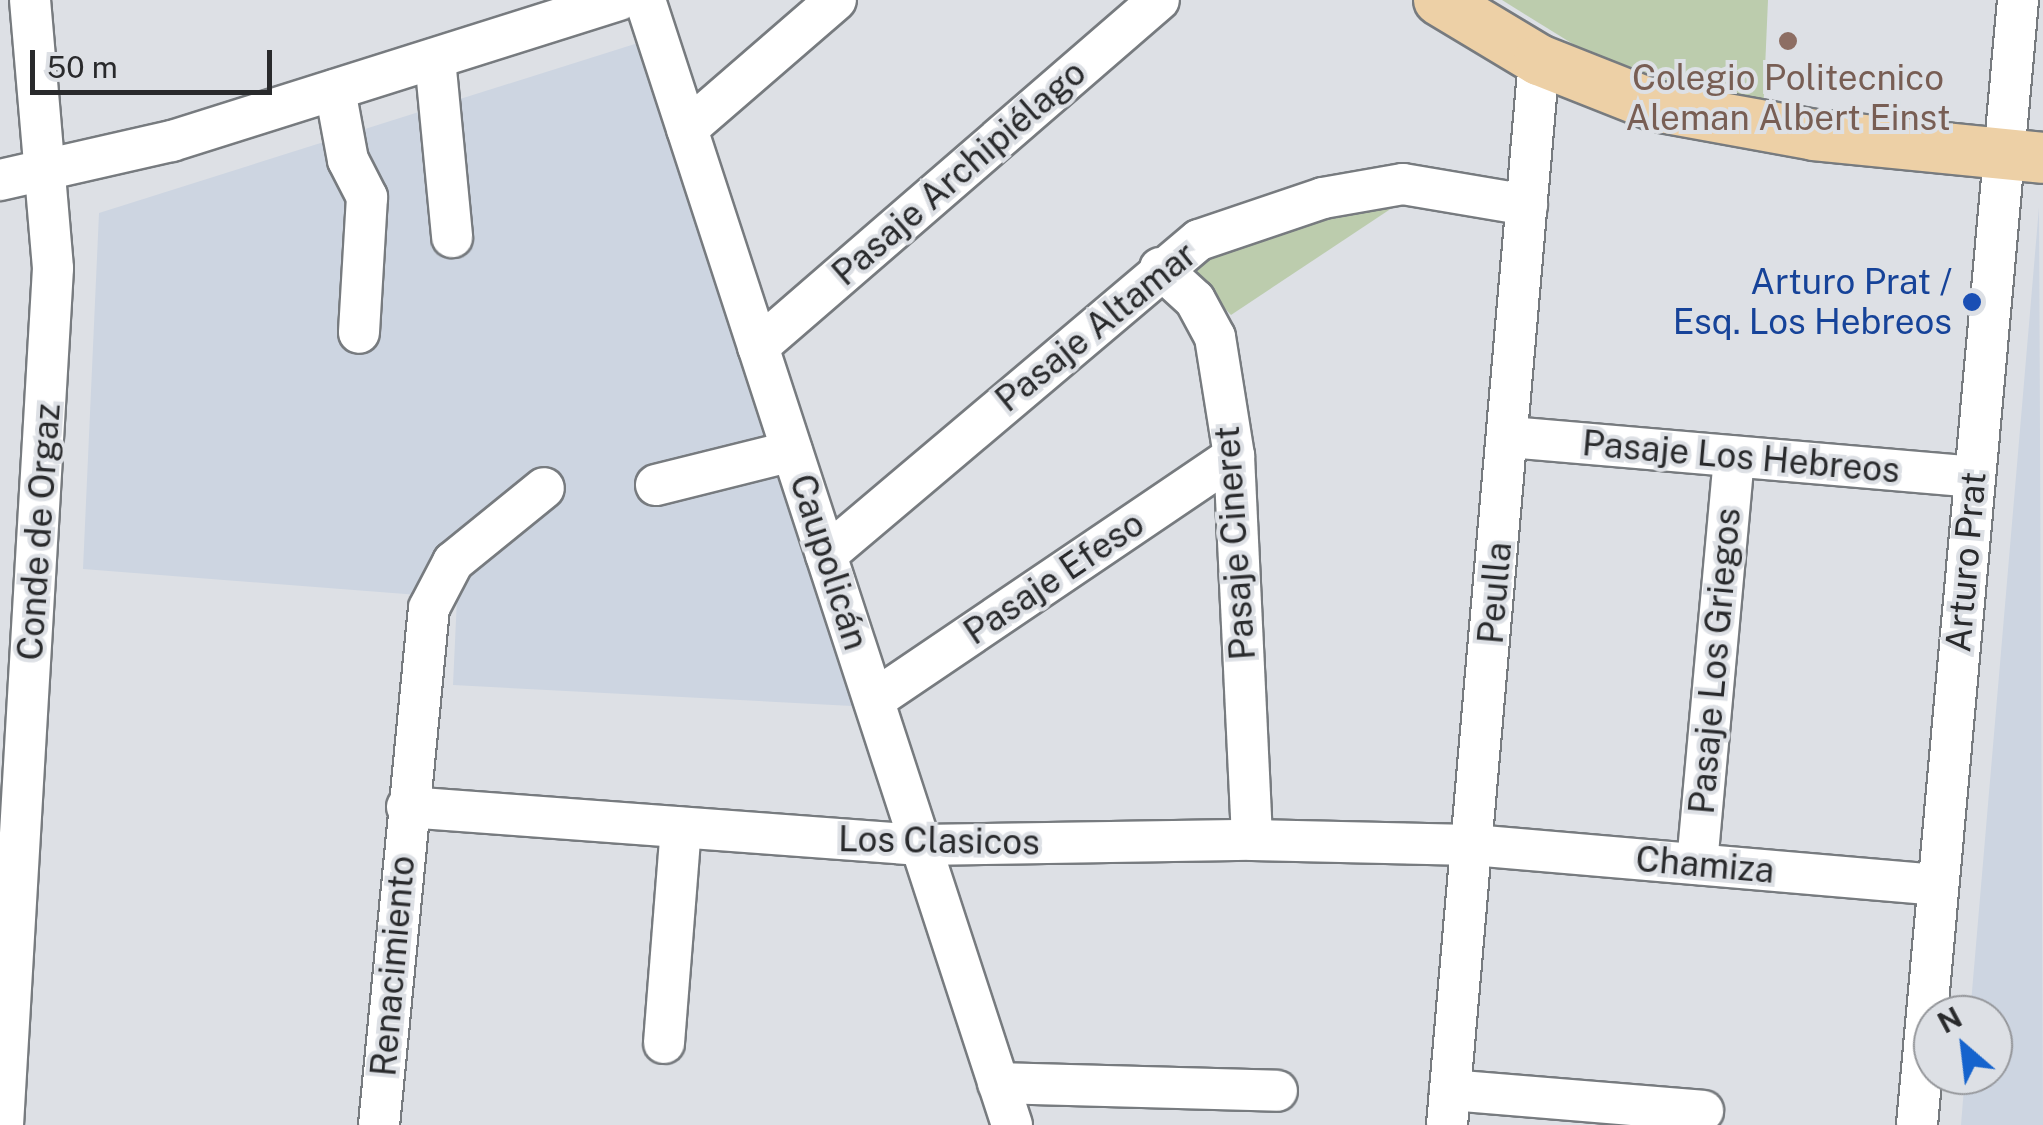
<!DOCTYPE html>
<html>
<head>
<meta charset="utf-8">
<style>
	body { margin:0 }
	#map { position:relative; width:2043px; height:1125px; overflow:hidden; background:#dde0e5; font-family:"Public Sans",sans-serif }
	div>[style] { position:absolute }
	.built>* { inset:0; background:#cdd5e1 }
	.green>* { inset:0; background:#bcccad }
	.roads { filter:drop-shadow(2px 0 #777b7f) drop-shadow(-2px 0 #777b7f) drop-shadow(0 2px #777b7f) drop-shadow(0 -2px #777b7f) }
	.minor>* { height:40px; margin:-20px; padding:0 20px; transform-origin:20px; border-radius:20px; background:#fff }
	.major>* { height:50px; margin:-25px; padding:0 25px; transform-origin:25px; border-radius:25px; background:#edd0a6 }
	.dots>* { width:28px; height:28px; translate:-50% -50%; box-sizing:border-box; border:5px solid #dde0e5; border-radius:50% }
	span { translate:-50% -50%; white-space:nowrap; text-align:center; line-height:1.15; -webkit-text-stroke:8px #dde0e5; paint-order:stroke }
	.education-label { font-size:35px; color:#785e54 }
	.street-label { font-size:35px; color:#292a2c }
	.transit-label { font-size:35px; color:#164399 }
	.right { translate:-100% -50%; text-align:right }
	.north { position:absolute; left:1913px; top:995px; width:100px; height:100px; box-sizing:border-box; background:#dde0e5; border:2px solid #95979b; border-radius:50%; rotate:332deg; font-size:28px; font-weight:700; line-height:40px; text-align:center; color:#292a2c }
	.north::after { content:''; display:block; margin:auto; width:35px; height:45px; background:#1563cd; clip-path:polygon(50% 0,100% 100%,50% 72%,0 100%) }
	.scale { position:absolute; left:30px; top:50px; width:242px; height:45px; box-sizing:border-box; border:5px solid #292a2c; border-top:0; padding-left:12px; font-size:30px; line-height:35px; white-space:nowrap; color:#292a2c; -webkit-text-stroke:8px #dde0e5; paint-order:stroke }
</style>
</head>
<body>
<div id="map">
	<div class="built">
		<div style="clip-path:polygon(638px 43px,852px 706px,453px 685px,457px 598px,83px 569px,99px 213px)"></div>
		<div style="clip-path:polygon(2039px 207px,2043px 1125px,1961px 1125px,1965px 1075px,1993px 1075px,1993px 1015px,1970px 1015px)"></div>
	</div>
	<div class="green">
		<div style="clip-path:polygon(1502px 0,1768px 0,1763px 115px,1581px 49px)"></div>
		<div style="clip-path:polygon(1392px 208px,1231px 315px,1187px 269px,1261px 232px)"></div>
	</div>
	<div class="roads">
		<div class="minor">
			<div style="left:645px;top:0;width:1183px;rotate:71.93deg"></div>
			<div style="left:435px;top:59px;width:179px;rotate:84.5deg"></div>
			<div style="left:335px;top:90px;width:71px;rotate:79.5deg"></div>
			<div style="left:348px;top:160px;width:42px;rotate:62.8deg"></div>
			<div style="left:367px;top:197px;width:136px;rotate:93.4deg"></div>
			<div style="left:687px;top:129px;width:197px;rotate:-40.9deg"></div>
			<div style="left:0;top:180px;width:176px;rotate:-12.8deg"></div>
			<div style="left:172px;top:141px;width:468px;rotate:-17.5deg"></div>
			<div style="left:1160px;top:268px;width:47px;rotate:42.4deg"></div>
			<div style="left:1195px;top:300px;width:42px;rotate:61.6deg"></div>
			<div style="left:1215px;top:337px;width:121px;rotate:80.9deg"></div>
			<div style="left:1234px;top:456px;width:384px;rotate:87.3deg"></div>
			<div style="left:758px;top:347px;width:530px;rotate:-40.87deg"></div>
			<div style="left:1509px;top:437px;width:466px;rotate:4.9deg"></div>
			<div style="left:656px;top:485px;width:140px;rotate:-14deg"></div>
			<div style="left:826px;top:555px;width:488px;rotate:-40.2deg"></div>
			<div style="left:1199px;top:240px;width:131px;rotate:-18.7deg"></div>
			<div style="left:1323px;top:198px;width:81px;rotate:-9.9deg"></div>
			<div style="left:1403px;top:184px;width:126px;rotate:9.6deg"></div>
			<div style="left:874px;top:700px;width:435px;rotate:-34.1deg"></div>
			<div style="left:407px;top:807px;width:515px;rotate:4.23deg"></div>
			<div style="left:921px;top:845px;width:331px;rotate:-0.9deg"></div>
			<div style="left:1252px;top:840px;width:220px;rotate:1.3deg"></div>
			<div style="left:1472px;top:845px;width:467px;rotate:4.9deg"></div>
			<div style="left:1697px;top:864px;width:409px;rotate:-84.8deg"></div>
			<div style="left:664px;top:1043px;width:216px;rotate:-85.5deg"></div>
			<div style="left:998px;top:1083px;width:279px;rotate:1.6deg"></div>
			<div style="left:1450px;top:1090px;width:254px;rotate:4.7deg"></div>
			<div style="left:3px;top:1125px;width:858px;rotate:-86.66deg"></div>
			<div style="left:53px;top:268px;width:269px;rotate:-94.9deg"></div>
			<div style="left:379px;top:1125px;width:519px;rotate:-84.48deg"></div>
			<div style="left:429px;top:608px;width:52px;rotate:-62.4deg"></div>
			<div style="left:453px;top:562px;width:117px;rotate:-39.1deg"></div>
			<div style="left:1447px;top:1125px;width:1069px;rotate:-85.06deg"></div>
			<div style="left:1917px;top:1125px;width:1130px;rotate:-84.87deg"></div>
		</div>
		<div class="major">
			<div style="left:1439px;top:0;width:117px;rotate:31deg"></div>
			<div style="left:1539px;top:60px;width:125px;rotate:21.6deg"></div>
			<div style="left:1655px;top:106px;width:162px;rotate:10.3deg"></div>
			<div style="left:1814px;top:135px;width:230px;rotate:5.7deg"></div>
		</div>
	</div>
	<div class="dots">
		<div style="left:1788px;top:41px;background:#8d6e63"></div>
		<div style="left:1972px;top:302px;background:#1a4fb4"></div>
	</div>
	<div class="education-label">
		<span style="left:1788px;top:98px">Colegio Politecnico<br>Aleman Albert Einst</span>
	</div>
	<div class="street-label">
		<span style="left:959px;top:173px;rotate:-41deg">Pasaje Archipiélago</span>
		<span style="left:1096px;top:327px;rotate:-39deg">Pasaje Altamar</span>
		<span style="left:1741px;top:457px;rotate:5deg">Pasaje Los Hebreos</span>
		<span style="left:39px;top:532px;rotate:-86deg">Conde de Orgaz</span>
		<span style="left:1235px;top:543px;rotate:-94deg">Pasaje Cineret</span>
		<span style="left:829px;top:562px;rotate:72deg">Caupolicán</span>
		<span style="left:1966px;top:562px;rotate:-85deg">Arturo Prat</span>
		<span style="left:1054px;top:578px;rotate:-34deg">Pasaje Efeso</span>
		<span style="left:1495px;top:593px;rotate:-85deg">Peulla</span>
		<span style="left:1715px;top:661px;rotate:-85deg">Pasaje Los Griegos</span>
		<span style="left:939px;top:841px;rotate:1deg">Los Clasicos</span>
		<span style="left:1705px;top:865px;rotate:5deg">Chamiza</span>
		<span style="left:393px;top:966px;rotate:-85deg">Renacimiento</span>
	</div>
	<div class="transit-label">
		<span class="right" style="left:1952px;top:302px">Arturo Prat /<br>Esq. Los Hebreos</span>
	</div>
	<div class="north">N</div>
	<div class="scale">50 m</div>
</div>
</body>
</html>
